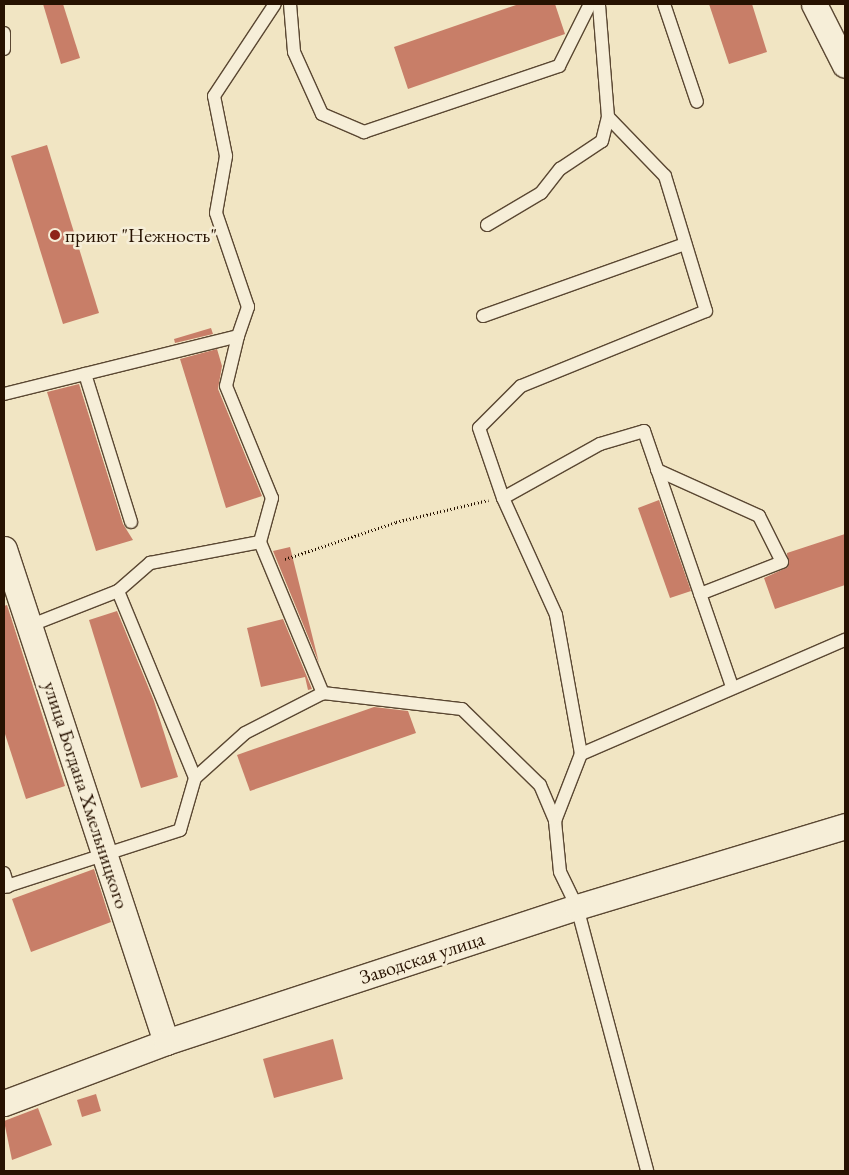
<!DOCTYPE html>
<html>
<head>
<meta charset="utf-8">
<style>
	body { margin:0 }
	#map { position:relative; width:849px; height:1175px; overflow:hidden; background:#f1e5c3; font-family:"EB Garamond",serif }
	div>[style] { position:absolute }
	.building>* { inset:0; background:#c87e68 }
	.path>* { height:3px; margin-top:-1.5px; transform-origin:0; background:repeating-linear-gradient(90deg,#271201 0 1px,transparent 0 3.5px) }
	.roads { filter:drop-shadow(1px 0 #5a4732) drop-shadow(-1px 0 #5a4732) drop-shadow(0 1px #5a4732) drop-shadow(0 -1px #5a4732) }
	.lane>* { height:12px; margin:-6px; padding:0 6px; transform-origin:6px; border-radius:6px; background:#f6eed8 }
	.street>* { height:25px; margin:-12.5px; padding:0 12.5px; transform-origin:12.5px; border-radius:12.5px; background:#f6eed8 }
	.dots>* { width:14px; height:14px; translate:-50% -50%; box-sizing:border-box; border:2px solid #f6eed8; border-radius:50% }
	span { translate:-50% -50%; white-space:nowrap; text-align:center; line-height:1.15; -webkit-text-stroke:5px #f6eed8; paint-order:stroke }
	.poi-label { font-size:20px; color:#271201 }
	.left { translate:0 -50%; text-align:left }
	.street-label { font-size:20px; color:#271201 }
	.frame { position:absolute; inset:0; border:5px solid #271201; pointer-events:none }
</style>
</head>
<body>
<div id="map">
	<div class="building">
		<div style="clip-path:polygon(43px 4px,63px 4px,80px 58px,61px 64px)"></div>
		<div style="clip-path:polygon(519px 4px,555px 4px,565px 34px,408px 89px,394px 47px)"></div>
		<div style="clip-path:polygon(709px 4px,752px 4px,767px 52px,729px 64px)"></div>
		<div style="clip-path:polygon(47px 145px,99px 313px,63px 324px,11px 156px)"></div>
		<div style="clip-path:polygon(211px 328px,213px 334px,175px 343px,174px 339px)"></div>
		<div style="clip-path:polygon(217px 349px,222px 366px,218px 389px,262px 496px,226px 508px,180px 359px)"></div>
		<div style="clip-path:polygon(79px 384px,123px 524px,133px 540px,96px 551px,47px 392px)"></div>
		<div style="clip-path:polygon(659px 500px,691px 591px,670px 598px,638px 508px)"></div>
		<div style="clip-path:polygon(845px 534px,845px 585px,775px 609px,764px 578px,788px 567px,787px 553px)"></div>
		<div style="clip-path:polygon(290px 547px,319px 663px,273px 551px)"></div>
		<div style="clip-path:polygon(7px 605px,65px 786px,26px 799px,4px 731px,4px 606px)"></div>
		<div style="clip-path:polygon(117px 611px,154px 701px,178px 777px,141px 788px,89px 620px)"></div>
		<div style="clip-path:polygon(283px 619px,312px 689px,308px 690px,305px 677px,261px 687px,247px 628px)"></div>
		<div style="clip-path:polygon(374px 707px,408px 711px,416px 733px,250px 791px,237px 755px)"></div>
		<div style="clip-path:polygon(94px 869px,111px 922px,31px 952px,12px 899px)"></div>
		<div style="clip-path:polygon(333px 1039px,343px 1079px,274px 1098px,263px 1059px)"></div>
		<div style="clip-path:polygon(96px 1094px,101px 1111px,82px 1117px,77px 1100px)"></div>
		<div style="clip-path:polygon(38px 1108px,52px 1145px,12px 1160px,4px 1121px)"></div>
	</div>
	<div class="path">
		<div style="left:285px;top:559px;width:117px;rotate:-18.4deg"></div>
		<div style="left:396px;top:522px;width:95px;rotate:-13.4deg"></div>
	</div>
	<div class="roads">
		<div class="lane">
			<div style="left:290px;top:4px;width:48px;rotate:85.2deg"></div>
			<div style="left:294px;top:52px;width:68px;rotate:65.7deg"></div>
			<div style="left:322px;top:114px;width:46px;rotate:23.2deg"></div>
			<div style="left:364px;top:132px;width:206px;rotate:-18.7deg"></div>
			<div style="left:559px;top:66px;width:69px;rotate:-63.4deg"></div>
			<div style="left:664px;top:4px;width:103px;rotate:71.4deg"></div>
			<div style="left:4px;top:33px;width:16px;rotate:90deg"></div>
			<div style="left:608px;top:117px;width:82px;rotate:46deg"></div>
			<div style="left:665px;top:176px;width:141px;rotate:73.1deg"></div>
			<div style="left:706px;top:311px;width:200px;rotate:157.9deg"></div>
			<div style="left:521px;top:386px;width:59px;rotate:135deg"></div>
			<div style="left:479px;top:428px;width:74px;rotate:71.1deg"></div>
			<div style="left:503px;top:498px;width:128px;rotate:65.6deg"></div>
			<div style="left:556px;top:615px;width:141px;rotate:79.8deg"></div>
			<div style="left:581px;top:754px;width:72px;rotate:111.2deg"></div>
			<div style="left:555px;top:821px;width:51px;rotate:84.4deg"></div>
			<div style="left:560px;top:872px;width:39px;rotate:64deg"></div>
			<div style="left:577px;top:907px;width:273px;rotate:75.1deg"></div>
			<div style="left:487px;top:225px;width:63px;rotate:-30.7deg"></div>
			<div style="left:541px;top:193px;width:31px;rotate:-52deg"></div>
			<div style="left:560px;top:169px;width:50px;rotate:-33.7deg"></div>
			<div style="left:602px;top:141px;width:25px;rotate:-76deg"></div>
			<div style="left:608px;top:117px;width:113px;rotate:-94.6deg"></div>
			<div style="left:483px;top:316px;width:214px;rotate:-19.6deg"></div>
			<div style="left:238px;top:336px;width:51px;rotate:103.5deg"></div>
			<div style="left:226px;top:386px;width:121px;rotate:67.7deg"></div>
			<div style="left:272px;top:498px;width:46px;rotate:105.3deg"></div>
			<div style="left:260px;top:542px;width:164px;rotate:67.4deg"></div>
			<div style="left:85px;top:374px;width:155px;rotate:72.7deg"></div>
			<div style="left:4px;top:394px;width:241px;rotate:-13.9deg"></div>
			<div style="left:238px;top:336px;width:31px;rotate:-71deg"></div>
			<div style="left:248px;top:307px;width:99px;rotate:-108.8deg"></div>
			<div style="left:216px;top:213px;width:58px;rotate:-80deg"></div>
			<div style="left:226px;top:156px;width:61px;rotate:-101.3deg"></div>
			<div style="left:214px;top:96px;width:110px;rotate:-56.5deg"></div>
			<div style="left:657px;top:470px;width:112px;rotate:24.3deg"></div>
			<div style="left:759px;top:516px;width:51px;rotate:63.4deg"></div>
			<div style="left:782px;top:562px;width:88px;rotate:158.7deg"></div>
			<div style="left:503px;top:498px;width:111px;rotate:-29.1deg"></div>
			<div style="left:600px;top:444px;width:46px;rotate:-16.5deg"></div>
			<div style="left:644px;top:431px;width:270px;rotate:71deg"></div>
			<div style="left:118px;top:591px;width:202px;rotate:67.6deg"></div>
			<div style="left:29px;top:626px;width:96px;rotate:-21.5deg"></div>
			<div style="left:118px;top:591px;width:43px;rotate:-41.2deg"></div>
			<div style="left:150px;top:563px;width:112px;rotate:-10.8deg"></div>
			<div style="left:581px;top:754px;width:288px;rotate:-23.4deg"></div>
			<div style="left:4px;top:873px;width:14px;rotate:73deg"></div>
			<div style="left:4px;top:887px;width:185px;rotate:-17.9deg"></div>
			<div style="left:180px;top:830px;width:54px;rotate:-73.9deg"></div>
			<div style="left:195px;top:778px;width:67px;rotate:-42deg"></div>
			<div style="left:245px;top:733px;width:88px;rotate:-27.1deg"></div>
			<div style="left:323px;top:693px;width:140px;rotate:6.6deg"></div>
			<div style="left:462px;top:709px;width:109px;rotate:44.3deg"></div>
			<div style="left:540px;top:785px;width:39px;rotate:67deg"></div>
		</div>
		<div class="street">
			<div style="left:814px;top:4px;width:68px;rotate:63.1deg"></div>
			<div style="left:4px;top:549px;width:519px;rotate:71.81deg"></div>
			<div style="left:4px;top:1103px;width:173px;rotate:-20.6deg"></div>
			<div style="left:166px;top:1042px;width:433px;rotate:-18.2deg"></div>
			<div style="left:577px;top:907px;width:280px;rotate:-16.8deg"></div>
		</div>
	</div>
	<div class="dots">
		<div style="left:55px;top:235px;background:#8f2418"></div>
	</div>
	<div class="poi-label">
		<span class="left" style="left:65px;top:235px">приют "Нежность"</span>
	</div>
	<div class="street-label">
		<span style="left:86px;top:795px;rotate:72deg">улица Богдана Хмельницкого</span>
		<span style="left:422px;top:958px;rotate:-18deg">Заводская улица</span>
	</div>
	<div class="frame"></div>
</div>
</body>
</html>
